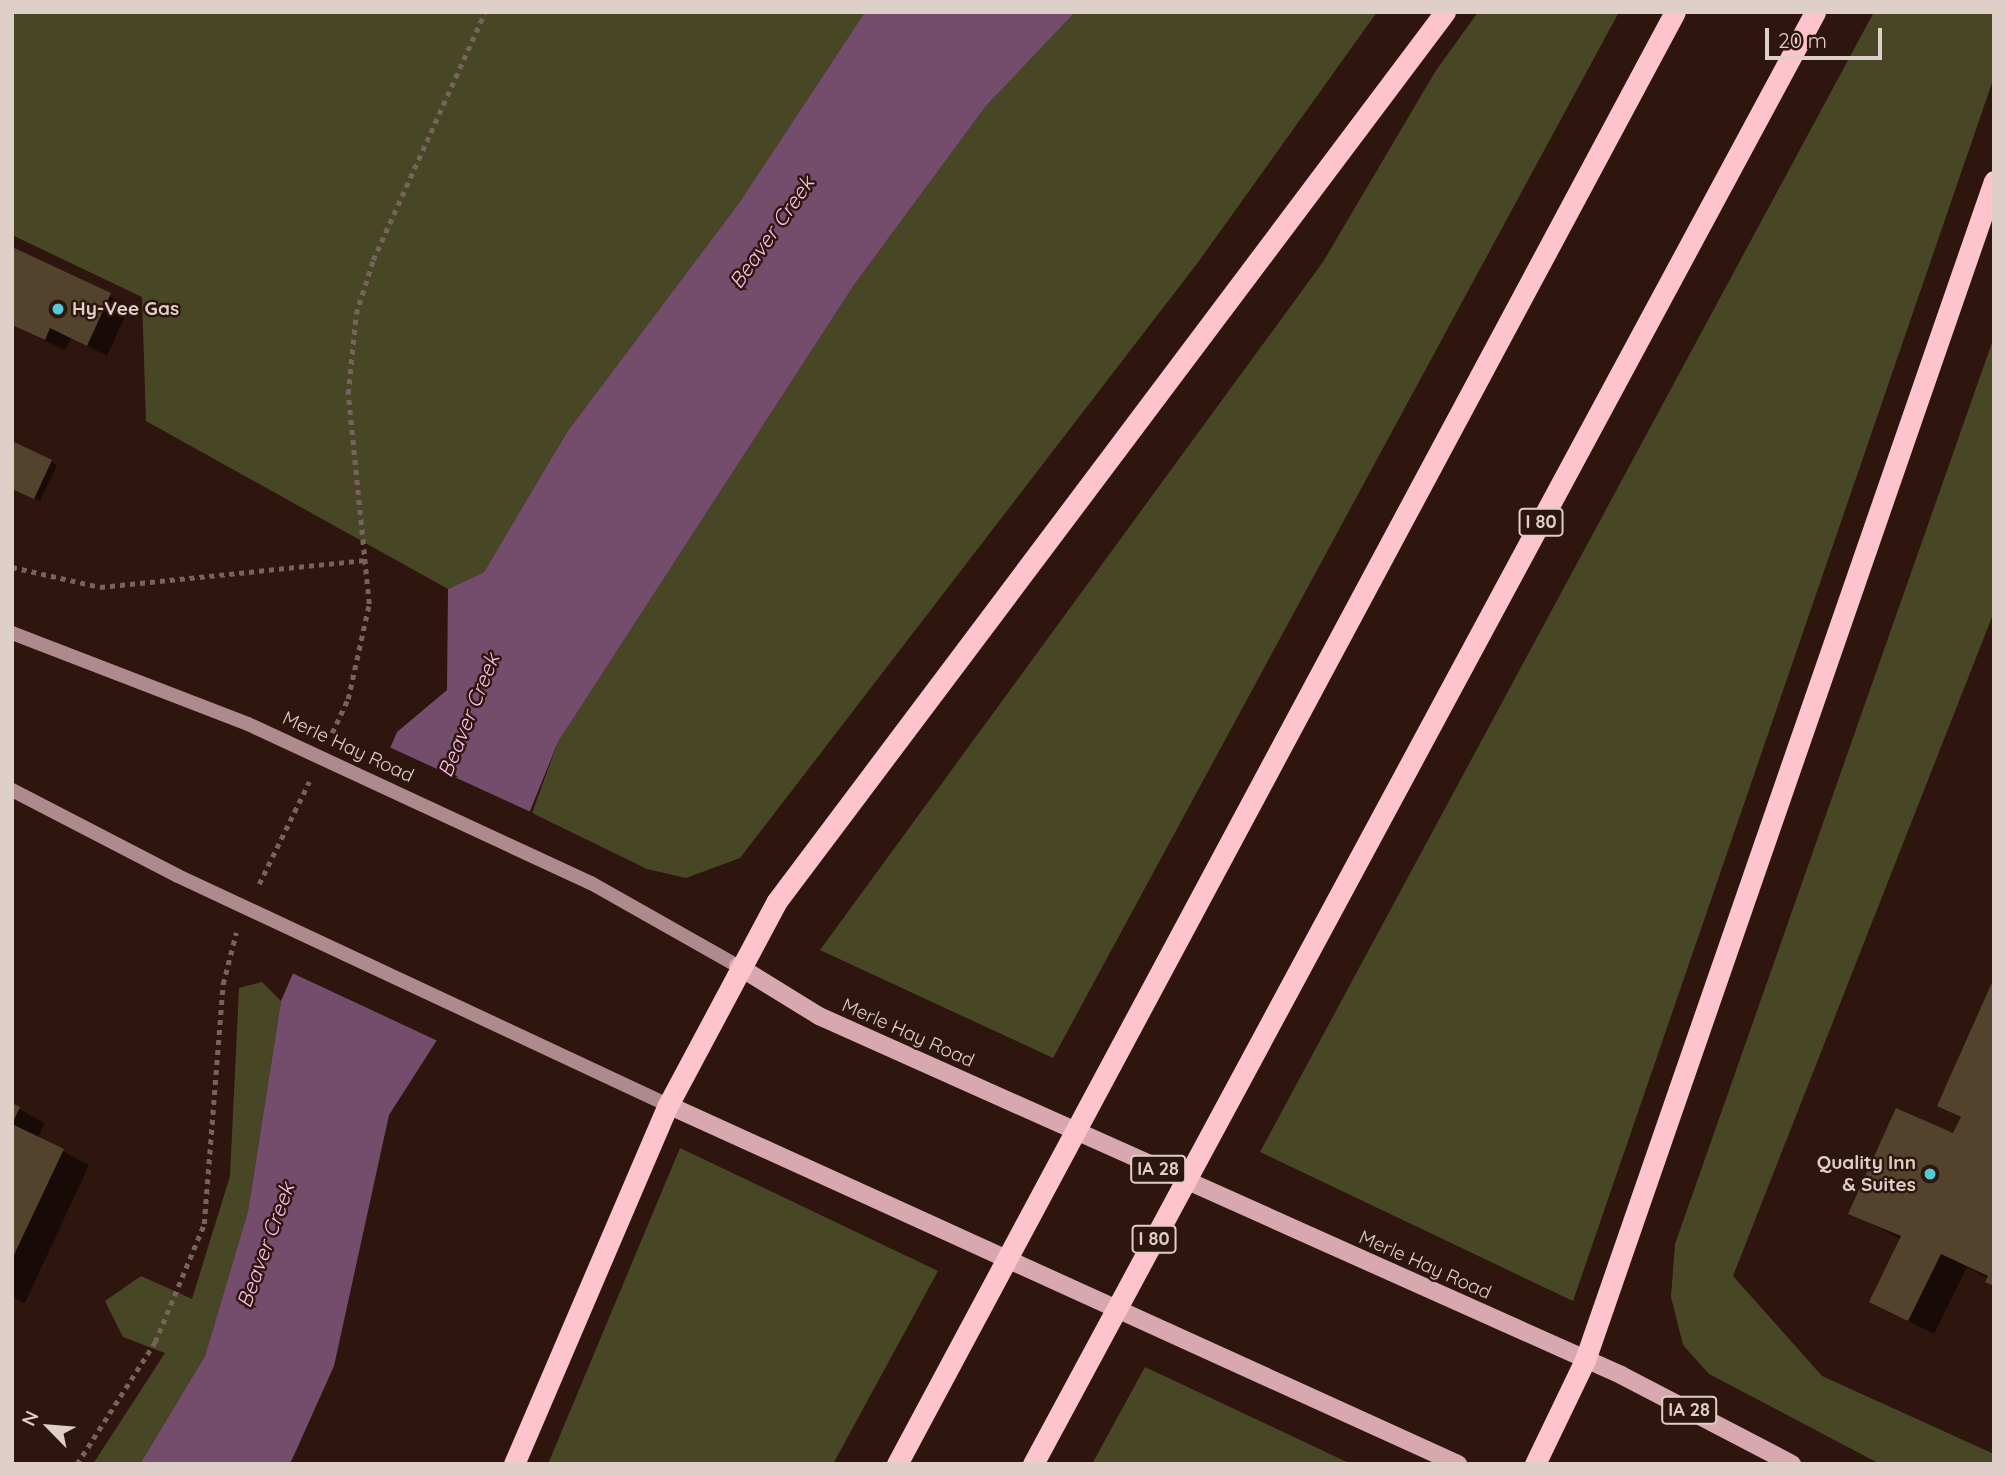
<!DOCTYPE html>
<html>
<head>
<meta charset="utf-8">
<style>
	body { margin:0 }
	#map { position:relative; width:2006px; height:1476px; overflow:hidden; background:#2e160e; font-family:Quicksand,sans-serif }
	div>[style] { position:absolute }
	.green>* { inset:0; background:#484725 }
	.water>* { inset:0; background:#734d6b }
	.pier>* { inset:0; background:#2e160e }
	.shadow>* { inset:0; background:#0007 }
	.building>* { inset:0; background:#54432c }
	.path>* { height:4.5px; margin-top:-2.25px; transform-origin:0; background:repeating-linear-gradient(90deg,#78635c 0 5px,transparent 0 10px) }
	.secondary>* { height:14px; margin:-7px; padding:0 7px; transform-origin:7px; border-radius:7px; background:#ae8a8f }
	.primary>* { height:18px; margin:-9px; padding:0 9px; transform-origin:9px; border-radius:9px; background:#d7a8af }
	.highway>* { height:21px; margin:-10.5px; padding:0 10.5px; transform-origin:10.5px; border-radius:10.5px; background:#fdc4cd }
	.dots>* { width:19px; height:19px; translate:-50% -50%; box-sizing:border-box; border:4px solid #2e160e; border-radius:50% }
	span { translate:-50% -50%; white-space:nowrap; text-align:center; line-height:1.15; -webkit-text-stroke:5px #2e160e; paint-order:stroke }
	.shield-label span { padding:2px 5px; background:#2e160e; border:2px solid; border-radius:5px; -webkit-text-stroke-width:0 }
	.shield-label { font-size:18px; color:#e0cfc9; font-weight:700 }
	.poi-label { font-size:19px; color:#e0cfc9; font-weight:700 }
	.left { translate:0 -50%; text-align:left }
	.right { translate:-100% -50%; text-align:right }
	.street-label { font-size:19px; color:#e0cfc9 }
	.water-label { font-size:21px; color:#ffbff0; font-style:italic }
	.frame { position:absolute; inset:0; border:14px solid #e0cfc9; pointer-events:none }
	.north { position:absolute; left:14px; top:1392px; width:70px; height:70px; -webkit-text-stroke:5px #2e160e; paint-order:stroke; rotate:295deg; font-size:19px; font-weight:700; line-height:28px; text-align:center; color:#e0cfc9 }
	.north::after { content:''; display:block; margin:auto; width:24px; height:32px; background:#e0cfc9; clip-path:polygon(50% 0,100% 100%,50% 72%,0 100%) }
	.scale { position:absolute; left:1765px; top:28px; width:117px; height:32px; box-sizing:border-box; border:4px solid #e0cfc9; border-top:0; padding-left:9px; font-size:21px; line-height:24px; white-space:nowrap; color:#e0cfc9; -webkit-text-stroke:5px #2e160e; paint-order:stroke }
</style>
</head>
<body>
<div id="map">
	<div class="green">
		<div style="clip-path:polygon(12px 12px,865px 12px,739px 203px,567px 432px,484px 572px,448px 589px,146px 421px,142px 297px,12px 235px)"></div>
		<div style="clip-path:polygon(1377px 12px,1199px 261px,740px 858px,686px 878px,647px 869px,532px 813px,558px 742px,854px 285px,986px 106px,1073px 13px)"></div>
		<div style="clip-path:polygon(1478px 12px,1619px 12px,1053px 1058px,820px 950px,1323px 262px,1435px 72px)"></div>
		<div style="clip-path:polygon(1874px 12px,1994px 12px,1994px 77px,1573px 1301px,1260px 1152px)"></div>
		<div style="clip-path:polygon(1994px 337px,1994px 612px,1733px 1276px,1822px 1376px,1994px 1454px,1994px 1464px,1880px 1464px,1709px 1374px,1683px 1345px,1671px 1297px,1675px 1244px)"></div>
		<div style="clip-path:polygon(262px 982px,281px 1001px,248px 1211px,205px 1356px,140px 1464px,93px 1464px,165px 1353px,123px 1337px,105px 1301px,141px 1276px,192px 1299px,230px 1176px,239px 988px)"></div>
		<div style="clip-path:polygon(680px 1148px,938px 1271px,833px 1464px,548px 1464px)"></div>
		<div style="clip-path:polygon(1145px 1367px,1351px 1464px,1092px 1464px)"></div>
	</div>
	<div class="water">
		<div style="clip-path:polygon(865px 12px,1075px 12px,986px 106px,854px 285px,558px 742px,437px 1040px,389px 1115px,334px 1366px,290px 1464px,140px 1464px,205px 1356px,248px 1211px,281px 1001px,397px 732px,447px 690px,448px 589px,484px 572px,567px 432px,739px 203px)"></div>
	</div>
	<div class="pier">
		<div style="clip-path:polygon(387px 746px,535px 814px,440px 1042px,290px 972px)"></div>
	</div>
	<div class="shadow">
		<div style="clip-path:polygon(12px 249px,130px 306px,107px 356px,71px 338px,65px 350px,12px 325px)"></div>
		<div style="clip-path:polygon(51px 461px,57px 465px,40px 501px,12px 488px)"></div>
		<div style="clip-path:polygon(1994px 986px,1994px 1282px,1967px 1267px,1934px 1334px,1872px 1302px,1901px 1239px,1850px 1213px,1954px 1135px,1962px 1119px,1939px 1105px)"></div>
		<div style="clip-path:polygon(12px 1105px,45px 1123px,38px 1138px,89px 1165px,25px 1303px,12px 1297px)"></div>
	</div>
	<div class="building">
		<div style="clip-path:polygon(12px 247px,111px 293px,87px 346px,50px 328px,45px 340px,12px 325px)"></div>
		<div style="clip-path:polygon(12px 441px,52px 460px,34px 499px,12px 489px)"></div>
		<div style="clip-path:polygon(1994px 978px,1994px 1286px,1985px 1282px,1988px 1276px,1941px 1254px,1908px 1321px,1869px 1302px,1901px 1236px,1848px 1214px,1896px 1108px,1953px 1133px,1961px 1117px,1937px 1106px)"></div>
		<div style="clip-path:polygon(12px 1103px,20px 1107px,12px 1124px,64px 1149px,12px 1259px)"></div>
	</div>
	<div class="path">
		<div style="left:12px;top:567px;width:90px;rotate:12.8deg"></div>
		<div style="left:100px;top:587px;width:266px;rotate:-5.8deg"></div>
		<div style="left:332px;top:733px;width:38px;rotate:-65deg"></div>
		<div style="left:348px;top:699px;width:97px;rotate:-77.5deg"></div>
		<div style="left:369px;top:604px;width:211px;rotate:-95.7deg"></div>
		<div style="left:348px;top:394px;width:80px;rotate:-84.3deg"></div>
		<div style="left:356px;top:314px;width:57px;rotate:-72.5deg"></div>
		<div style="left:373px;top:260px;width:272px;rotate:-65.7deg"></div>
		<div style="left:259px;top:884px;width:114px;rotate:-63.9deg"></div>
		<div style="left:77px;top:1464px;width:145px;rotate:-57.4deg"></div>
		<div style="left:155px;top:1342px;width:128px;rotate:-67.4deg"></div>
		<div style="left:204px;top:1224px;width:241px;rotate:-85.5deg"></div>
		<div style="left:223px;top:984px;width:53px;rotate:-75.7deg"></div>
	</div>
	<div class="secondary">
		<div style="left:12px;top:633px;width:253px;rotate:21.1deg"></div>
		<div style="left:248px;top:724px;width:378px;rotate:24.9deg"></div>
		<div style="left:591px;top:883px;width:169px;rotate:29.5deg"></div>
		<div style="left:12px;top:790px;width:187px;rotate:27.4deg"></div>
		<div style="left:178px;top:876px;width:541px;rotate:25.05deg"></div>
	</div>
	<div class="primary">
		<div style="left:738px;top:966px;width:95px;rotate:31.7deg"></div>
		<div style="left:819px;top:1016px;width:879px;rotate:24.11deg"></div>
		<div style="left:1621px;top:1375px;width:193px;rotate:27.5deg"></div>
		<div style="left:668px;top:1105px;width:868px;rotate:24.44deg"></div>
	</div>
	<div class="highway">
		<div style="left:514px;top:1464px;width:391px;rotate:-66.8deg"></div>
		<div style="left:668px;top:1105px;width:231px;rotate:-61.9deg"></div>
		<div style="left:777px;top:901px;width:1112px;rotate:-53.08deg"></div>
		<div style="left:897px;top:1464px;width:1647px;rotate:-61.82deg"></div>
		<div style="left:1033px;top:1464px;width:1649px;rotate:-61.69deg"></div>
		<div style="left:1535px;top:1464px;width:115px;rotate:-64.3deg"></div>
		<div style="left:1585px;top:1360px;width:1248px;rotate:-70.87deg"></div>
	</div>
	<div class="dots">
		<div style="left:58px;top:309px;background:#52cbd9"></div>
		<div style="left:1930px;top:1174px;background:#52cbd9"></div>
	</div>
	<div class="shield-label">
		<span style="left:1541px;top:522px">I 80</span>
		<span style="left:1158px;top:1169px">IA 28</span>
		<span style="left:1154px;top:1239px">I 80</span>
		<span style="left:1689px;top:1410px">IA 28</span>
	</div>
	<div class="poi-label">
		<span class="left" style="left:72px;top:309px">Hy-Vee Gas</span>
		<span class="right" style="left:1916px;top:1174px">Quality Inn<br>&amp; Suites</span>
	</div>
	<div class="street-label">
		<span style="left:348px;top:747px;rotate:25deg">Merle Hay Road</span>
		<span style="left:908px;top:1033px;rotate:24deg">Merle Hay Road</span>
		<span style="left:1425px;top:1265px;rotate:24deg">Merle Hay Road</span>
	</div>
	<div class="water-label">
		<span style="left:771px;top:232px;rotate:-55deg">Beaver Creek</span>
		<span style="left:468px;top:715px;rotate:-68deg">Beaver Creek</span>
		<span style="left:265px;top:1245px;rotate:-70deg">Beaver Creek</span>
	</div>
	<div class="frame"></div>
	<div class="north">N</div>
	<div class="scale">20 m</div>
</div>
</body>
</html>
